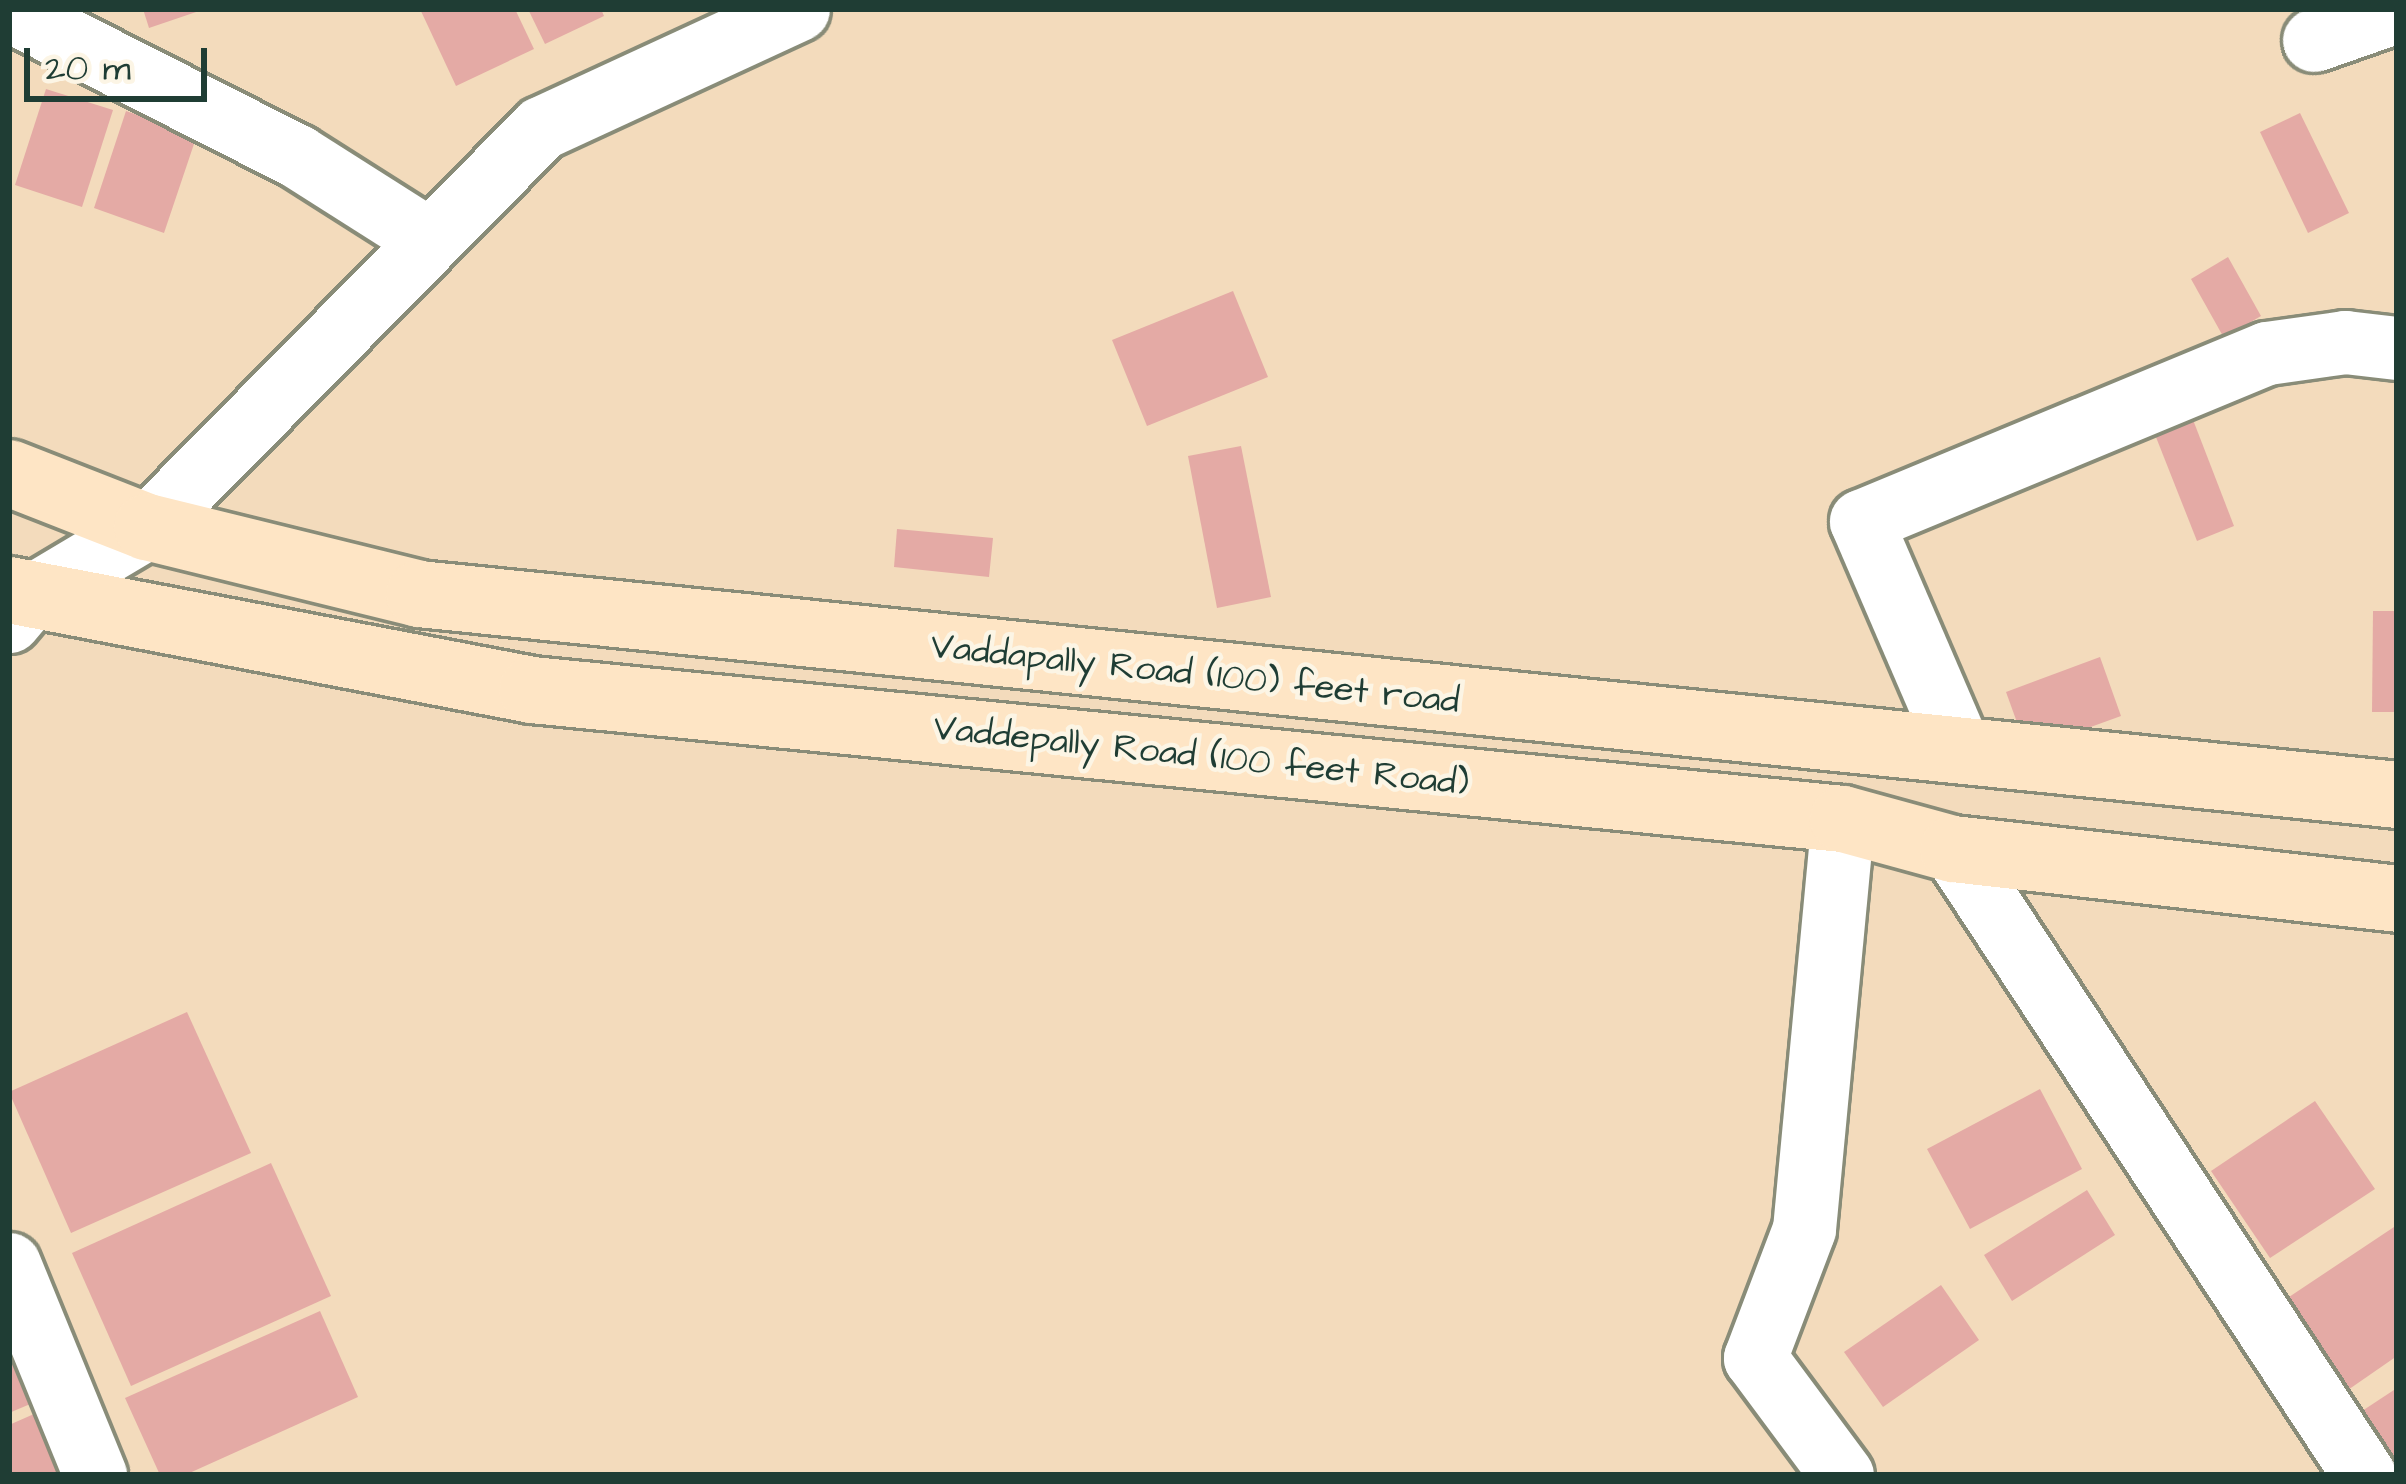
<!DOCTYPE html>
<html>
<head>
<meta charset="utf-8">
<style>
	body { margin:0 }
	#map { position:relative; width:2406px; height:1484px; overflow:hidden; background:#f3dbbc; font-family:"Architects Daughter",sans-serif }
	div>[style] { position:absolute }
	.building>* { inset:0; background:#e4aaa5 }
	.roads { filter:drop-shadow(3px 0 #898c78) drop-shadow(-3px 0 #898c78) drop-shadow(0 3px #898c78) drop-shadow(0 -3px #898c78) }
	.street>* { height:63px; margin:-31.5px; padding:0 31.5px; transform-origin:31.5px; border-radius:31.5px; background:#fff }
	.secondary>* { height:66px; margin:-33px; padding:0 33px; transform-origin:33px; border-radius:33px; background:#fee5c5 }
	span { translate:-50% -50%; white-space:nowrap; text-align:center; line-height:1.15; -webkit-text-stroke:9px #fcf5e5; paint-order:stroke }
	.street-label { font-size:36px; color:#1f3d34 }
	.frame { position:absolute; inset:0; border:12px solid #1f3d34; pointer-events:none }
	.scale { position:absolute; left:24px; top:48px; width:183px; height:54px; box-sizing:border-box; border:6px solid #1f3d34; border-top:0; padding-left:15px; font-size:36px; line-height:42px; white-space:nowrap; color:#1f3d34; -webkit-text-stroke:9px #fcf5e5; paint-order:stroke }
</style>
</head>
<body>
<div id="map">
	<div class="building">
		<div style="clip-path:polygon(143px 9px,202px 9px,202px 10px,149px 28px)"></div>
		<div style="clip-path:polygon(420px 9px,515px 9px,534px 49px,456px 86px)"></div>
		<div style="clip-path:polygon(528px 9px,601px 9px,604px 16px,545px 44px)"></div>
		<div style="clip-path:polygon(46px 89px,113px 110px,82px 207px,15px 185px)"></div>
		<div style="clip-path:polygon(126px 111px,197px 135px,164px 233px,94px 208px)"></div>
		<div style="clip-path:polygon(2300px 113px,2349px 213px,2308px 233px,2260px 132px)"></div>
		<div style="clip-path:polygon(2228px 257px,2261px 316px,2224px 338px,2191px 279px)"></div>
		<div style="clip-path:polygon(1233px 291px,1268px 377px,1147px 426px,1112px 340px)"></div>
		<div style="clip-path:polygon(2190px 412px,2234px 526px,2197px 541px,2152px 427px)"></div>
		<div style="clip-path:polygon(1241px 446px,1271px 597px,1217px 608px,1188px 456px)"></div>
		<div style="clip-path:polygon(897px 529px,993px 538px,989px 577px,894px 567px)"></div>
		<div style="clip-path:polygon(2373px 611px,2397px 611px,2397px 712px,2372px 712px)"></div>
		<div style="clip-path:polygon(2100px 657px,2121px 716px,2027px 750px,2006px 692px)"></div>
		<div style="clip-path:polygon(187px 1012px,251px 1153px,71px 1233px,9px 1092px)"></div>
		<div style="clip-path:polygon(2040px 1089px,2082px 1169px,1970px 1229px,1927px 1149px)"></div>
		<div style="clip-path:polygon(2315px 1101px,2375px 1189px,2270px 1258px,2211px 1171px)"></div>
		<div style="clip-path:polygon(271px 1163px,331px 1296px,131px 1386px,72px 1253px)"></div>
		<div style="clip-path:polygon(2087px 1190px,2115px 1235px,2012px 1301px,1984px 1255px)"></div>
		<div style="clip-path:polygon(2397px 1225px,2397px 1356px,2345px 1392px,2283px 1301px)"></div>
		<div style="clip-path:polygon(1941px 1285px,1979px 1340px,1883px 1407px,1844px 1352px)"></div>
		<div style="clip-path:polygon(320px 1311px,358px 1397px,185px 1475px,160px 1475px,125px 1398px)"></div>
		<div style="clip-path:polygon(9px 1345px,35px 1402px,9px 1413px)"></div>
		<div style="clip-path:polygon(2397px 1388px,2397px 1469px,2359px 1413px)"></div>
		<div style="clip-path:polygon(34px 1414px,62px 1475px,9px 1475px,9px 1425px)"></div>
	</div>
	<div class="roads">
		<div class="street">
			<div style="left:9px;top:10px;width:323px;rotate:26.9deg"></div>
			<div style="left:297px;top:156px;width:153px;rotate:32.4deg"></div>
			<div style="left:2314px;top:40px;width:88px;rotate:-19.3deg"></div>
			<div style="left:9px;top:621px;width:30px;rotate:-50deg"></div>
			<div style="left:28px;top:598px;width:139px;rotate:-30.8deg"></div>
			<div style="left:147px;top:527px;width:561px;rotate:-45.36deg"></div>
			<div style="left:541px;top:128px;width:283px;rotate:-24.8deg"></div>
			<div style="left:1958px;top:746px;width:245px;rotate:-113.3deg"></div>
			<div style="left:1861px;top:521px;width:439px;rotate:-22.5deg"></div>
			<div style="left:2267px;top:353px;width:79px;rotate:-8deg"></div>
			<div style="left:2345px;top:342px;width:52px;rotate:6.6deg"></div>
			<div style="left:1953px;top:849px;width:749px;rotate:56.71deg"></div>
			<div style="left:9px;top:1264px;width:228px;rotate:67.8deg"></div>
			<div style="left:1842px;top:1475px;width:146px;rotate:-126.6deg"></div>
			<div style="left:1755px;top:1358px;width:138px;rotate:-69.2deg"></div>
			<div style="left:1804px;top:1229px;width:412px;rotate:-84.6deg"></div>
		</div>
		<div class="secondary">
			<div style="left:9px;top:473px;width:148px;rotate:21.4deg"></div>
			<div style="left:147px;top:527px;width:280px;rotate:13.8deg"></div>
			<div style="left:419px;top:594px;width:1988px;rotate:5.8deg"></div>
			<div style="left:9px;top:590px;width:532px;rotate:10.82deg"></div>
			<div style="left:532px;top:690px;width:1317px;rotate:5.62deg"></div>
			<div style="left:1843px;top:819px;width:114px;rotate:15.3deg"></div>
			<div style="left:1953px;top:849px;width:447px;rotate:6.4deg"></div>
		</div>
	</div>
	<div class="street-label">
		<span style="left:1195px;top:674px;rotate:6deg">Vaddapally Road (100) feet road</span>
		<span style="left:1201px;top:756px;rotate:6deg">Vaddepally Road (100 feet Road)</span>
	</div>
	<div class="frame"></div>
	<div class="scale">20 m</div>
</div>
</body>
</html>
